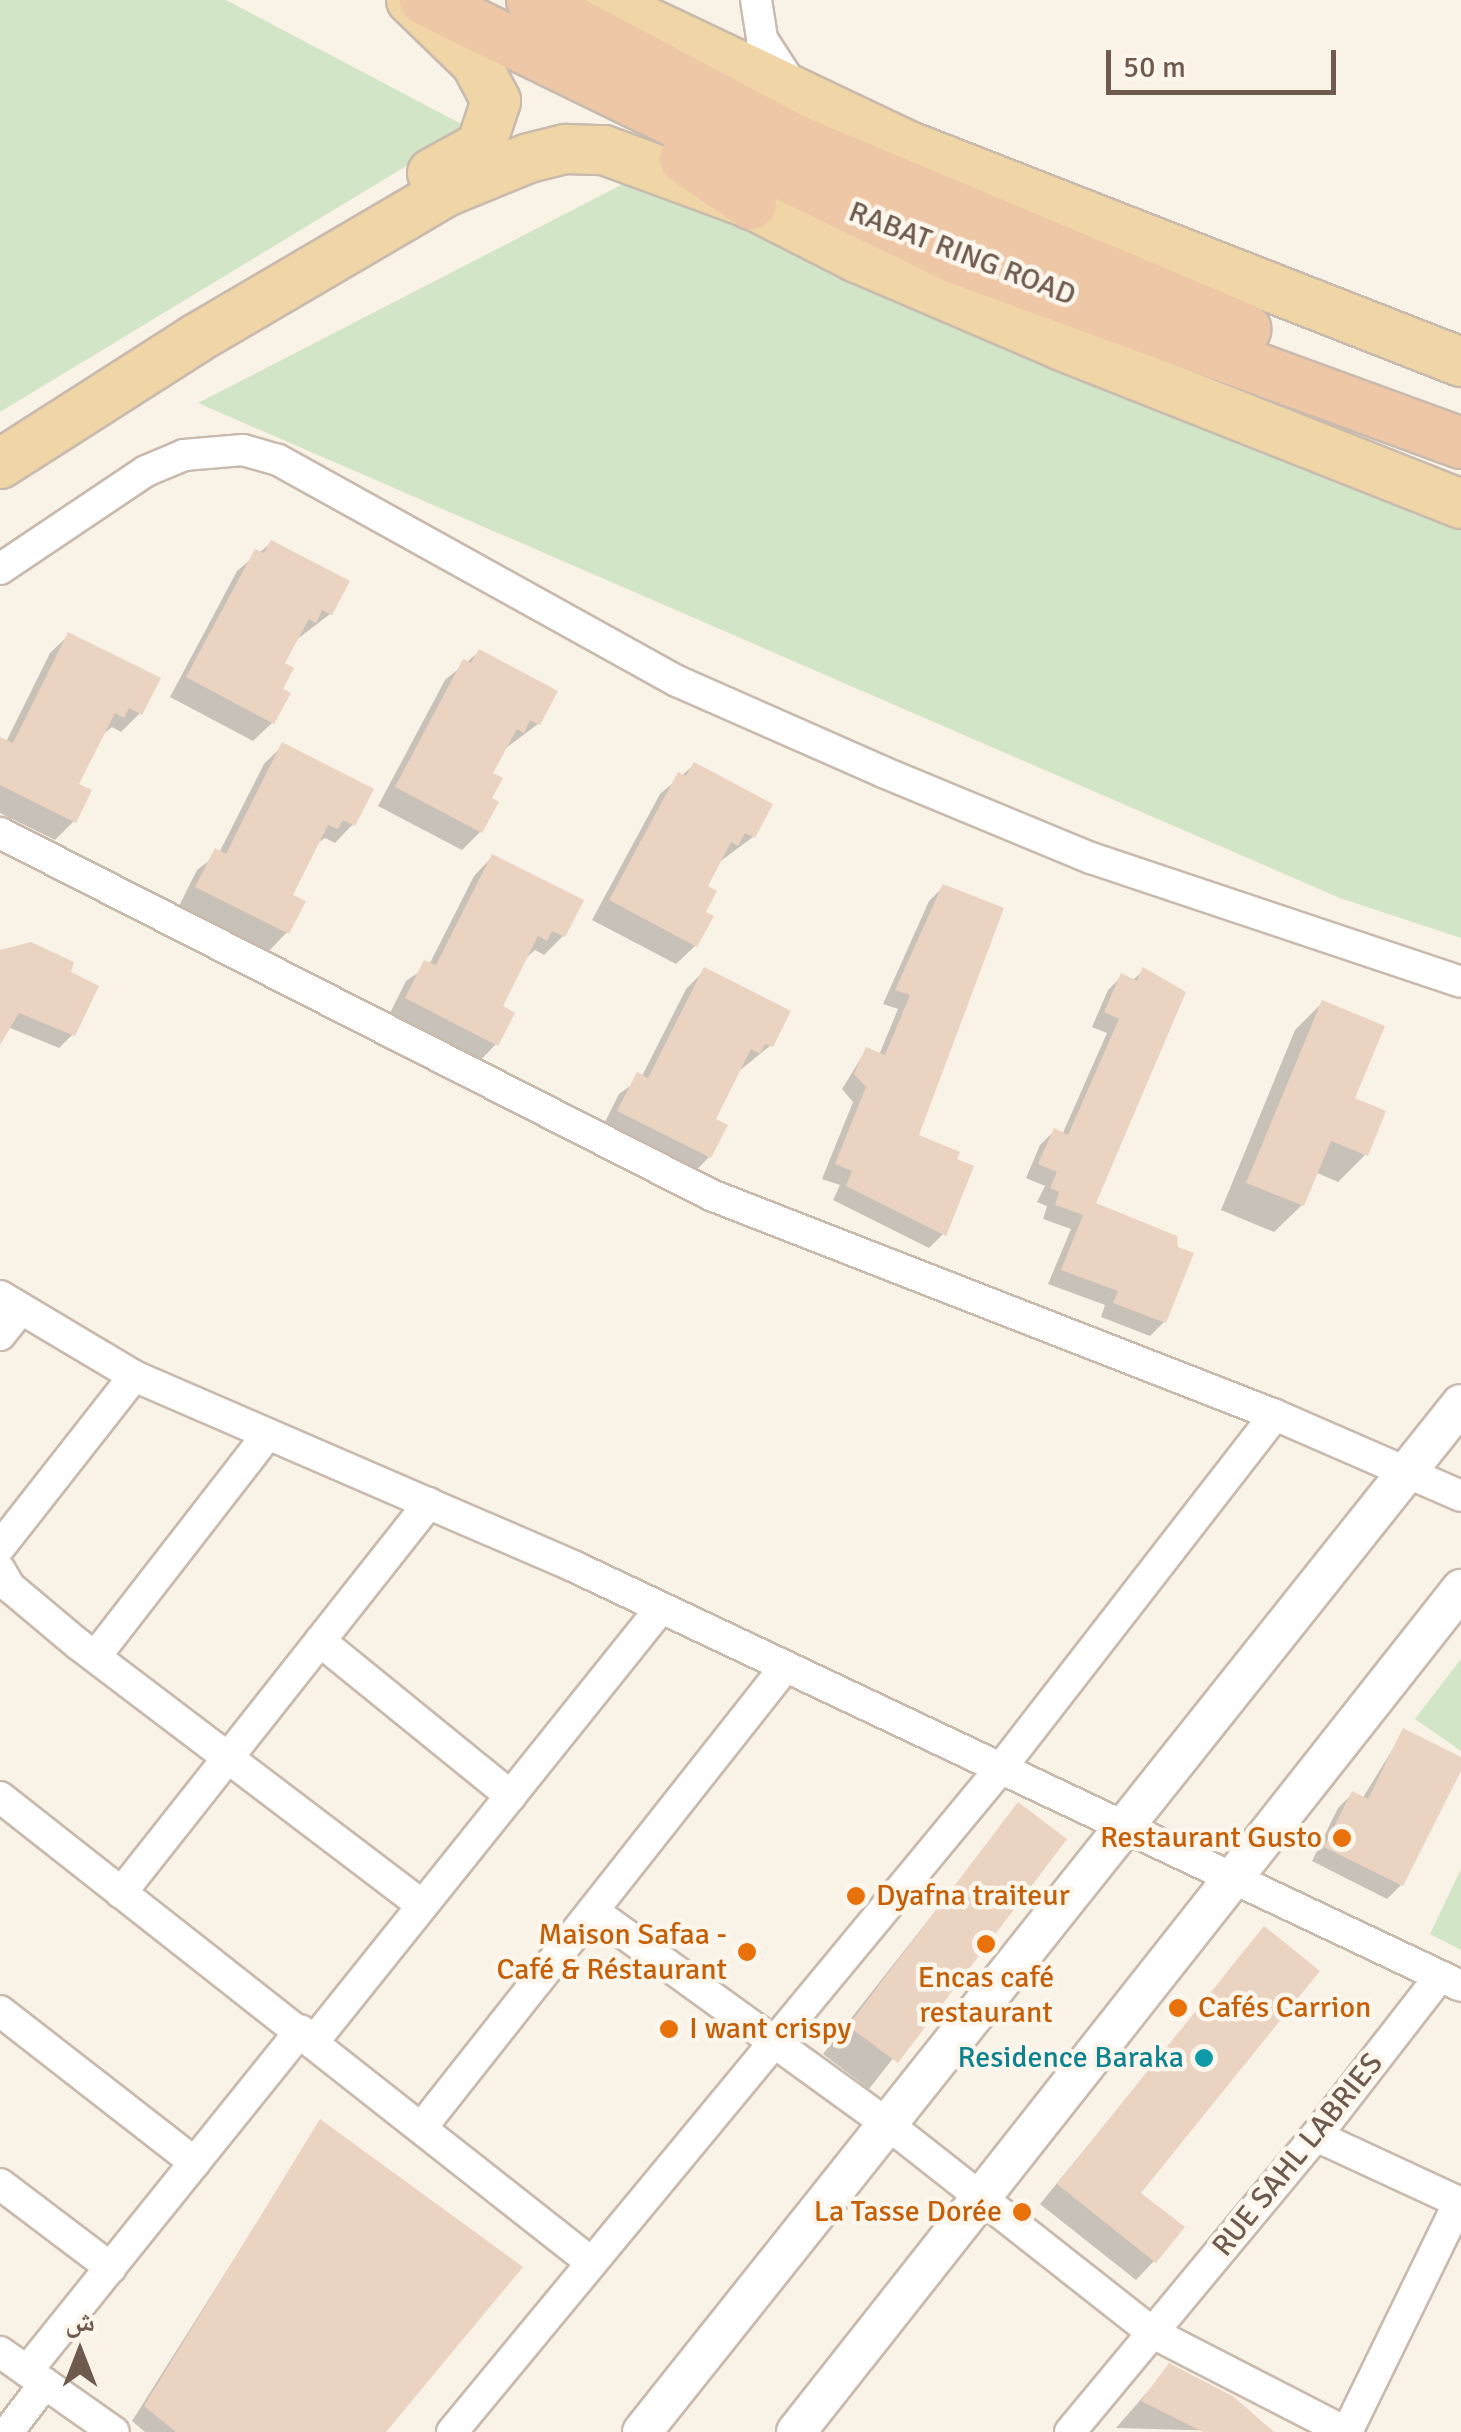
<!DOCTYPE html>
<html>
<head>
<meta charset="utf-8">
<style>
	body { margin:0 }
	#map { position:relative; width:1461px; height:2432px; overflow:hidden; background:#f9f2e6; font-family:Signika,"Noto Naskh Arabic",sans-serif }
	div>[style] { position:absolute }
	.green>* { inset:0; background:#d2e5c6 }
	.shadow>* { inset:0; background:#0003 }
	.building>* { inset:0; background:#ebd3c1 }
	.roads { filter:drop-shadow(2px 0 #c9baae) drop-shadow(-2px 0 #c9baae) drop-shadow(0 2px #c9baae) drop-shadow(0 -2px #c9baae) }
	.minor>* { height:30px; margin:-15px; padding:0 15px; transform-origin:15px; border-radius:15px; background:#fff }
	.tertiary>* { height:38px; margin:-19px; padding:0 19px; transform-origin:19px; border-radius:19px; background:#fff }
	.primary>* { height:48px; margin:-24px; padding:0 24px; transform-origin:24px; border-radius:24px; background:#f0d6a7 }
	.trunk>* { height:50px; margin:-25px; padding:0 25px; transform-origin:25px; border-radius:25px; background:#eec7a6 }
	.dots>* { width:28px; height:28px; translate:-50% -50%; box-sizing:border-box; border:5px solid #fcf6ec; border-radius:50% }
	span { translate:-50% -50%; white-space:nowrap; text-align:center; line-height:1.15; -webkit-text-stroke:9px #fcf6ec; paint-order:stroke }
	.street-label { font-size:30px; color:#6f5a4e }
	.food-label { font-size:30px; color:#c56008 }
	.right { translate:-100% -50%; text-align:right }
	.left { translate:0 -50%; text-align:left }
	.culture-label { font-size:30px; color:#0d838f }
	.north { position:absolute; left:30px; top:2302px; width:100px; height:100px; -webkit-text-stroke:8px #fcf6ec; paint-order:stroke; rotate:0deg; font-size:28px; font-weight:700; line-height:40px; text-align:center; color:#6f5a4e }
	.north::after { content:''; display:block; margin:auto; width:35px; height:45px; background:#6f5a4e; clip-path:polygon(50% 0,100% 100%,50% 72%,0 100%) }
	.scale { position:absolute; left:1106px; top:50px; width:230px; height:45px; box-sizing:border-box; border:5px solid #6f5a4e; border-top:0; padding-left:12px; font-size:30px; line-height:35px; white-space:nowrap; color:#6f5a4e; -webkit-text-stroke:8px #fcf6ec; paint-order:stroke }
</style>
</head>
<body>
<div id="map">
	<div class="green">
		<div style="clip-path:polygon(0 0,226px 0,469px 128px,0 412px)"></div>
		<div style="clip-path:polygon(629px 181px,1461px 527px,1461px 938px,1340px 898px,198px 403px)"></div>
		<div style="clip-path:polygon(1461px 1659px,1461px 1751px,1415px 1719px)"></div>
		<div style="clip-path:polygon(1461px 1869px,1461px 1950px,1430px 1934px)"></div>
	</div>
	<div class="shadow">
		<div style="clip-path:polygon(271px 543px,347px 582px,330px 614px,295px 641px,282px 664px,272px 723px,253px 741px,170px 697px,237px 571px)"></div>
		<div style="clip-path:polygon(69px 635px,140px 713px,121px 732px,112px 727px,102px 735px,76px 785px,74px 821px,55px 840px,0 813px,0 742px,6px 742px,50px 653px)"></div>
		<div style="clip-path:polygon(479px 652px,538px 724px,502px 751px,490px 774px,480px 832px,462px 850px,378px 806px,445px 680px)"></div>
		<div style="clip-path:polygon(283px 745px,353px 824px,335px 843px,325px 838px,315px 845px,290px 896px,287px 932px,269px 951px,179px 906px,197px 870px,219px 853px,264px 764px)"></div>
		<div style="clip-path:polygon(694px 765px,769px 805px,753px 837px,718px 863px,705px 887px,695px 946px,676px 964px,592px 920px,660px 794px)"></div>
		<div style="clip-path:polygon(492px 857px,563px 936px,544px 955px,535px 950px,526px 958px,499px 1007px,496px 1044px,478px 1063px,388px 1017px,406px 981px,429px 965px,474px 876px)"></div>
		<div style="clip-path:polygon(943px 887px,916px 1136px,943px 1234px,929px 1248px,833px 1200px,840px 1185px,822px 1179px,853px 1102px,842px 1089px,866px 1050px,879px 1055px,898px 1009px,883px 1004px,929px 901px)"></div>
		<div style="clip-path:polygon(0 953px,68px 974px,73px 1034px,59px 1048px,8px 1027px,0 1040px)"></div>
		<div style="clip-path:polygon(705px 970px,771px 1045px,739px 1071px,712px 1120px,709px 1157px,691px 1176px,601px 1130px,619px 1094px,641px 1078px,686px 989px)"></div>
		<div style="clip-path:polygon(1144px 970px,1093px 1205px,1164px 1322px,1150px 1336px,1101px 1317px,1105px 1305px,1048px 1284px,1071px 1229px,1043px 1219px,1047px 1206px,1037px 1202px,1045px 1186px,1026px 1178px,1040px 1145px,1054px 1131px,1062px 1135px,1107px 1033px,1092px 1027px,1108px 990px,1122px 976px,1132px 981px)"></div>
		<div style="clip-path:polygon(1322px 1003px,1365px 1155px,1338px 1182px,1315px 1172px,1302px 1205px,1274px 1232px,1221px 1210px,1295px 1030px)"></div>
		<div style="clip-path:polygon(1404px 1731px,1461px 1765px,1401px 1885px,1387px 1899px,1312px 1861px,1338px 1808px,1352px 1794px,1362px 1799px)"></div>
		<div style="clip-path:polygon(1018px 1806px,1064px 1840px,869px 2089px,823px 2054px)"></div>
		<div style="clip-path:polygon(1264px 1930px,1138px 2193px,1154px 2261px,1136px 2280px,1040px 2204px)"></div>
		<div style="clip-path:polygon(320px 2123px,383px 2432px,145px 2432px,132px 2421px)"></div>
		<div style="clip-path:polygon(1170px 2366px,1260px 2432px,1116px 2428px)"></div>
	</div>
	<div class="building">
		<div style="clip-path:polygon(271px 540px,350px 581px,332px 615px,322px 610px,316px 623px,309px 619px,285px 663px,294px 668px,283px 689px,291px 693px,274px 724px,186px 677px,255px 549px,264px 553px)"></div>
		<div style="clip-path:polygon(68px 632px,161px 678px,142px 715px,129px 708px,124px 718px,115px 713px,79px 784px,92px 790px,76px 823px,0 785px,0 737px,13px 743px)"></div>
		<div style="clip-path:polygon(479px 649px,558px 691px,540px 725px,530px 720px,524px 733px,517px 729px,493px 773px,503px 778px,492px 798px,499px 802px,482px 833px,395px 787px,463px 659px,471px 663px)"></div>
		<div style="clip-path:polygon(282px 742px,374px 789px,355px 826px,343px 820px,338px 829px,328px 825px,293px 895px,306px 901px,289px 934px,195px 887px,215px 848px,226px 854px)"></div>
		<div style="clip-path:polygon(694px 762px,773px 804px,755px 838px,745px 833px,738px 846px,731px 842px,708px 886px,717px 891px,706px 912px,714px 916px,697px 947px,609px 900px,678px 772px,686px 776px)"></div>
		<div style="clip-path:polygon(492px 854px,584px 900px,565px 937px,552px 931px,547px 941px,538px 936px,503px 1006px,515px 1013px,498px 1046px,405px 998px,424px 960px,436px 965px)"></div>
		<div style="clip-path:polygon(943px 884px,1004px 908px,919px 1135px,960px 1152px,957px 1159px,974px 1166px,946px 1236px,846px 1186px,852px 1171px,835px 1164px,866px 1087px,854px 1074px,866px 1047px,885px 1055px,910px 995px,895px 990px)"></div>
		<div style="clip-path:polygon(31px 942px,74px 962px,71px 972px,99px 986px,75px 1036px,19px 1013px,0 1045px,0 950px)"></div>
		<div style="clip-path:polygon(704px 967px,791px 1011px,773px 1047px,765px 1044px,760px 1054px,751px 1049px,716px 1119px,728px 1125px,711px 1158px,617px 1111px,637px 1072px,648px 1078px)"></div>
		<div style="clip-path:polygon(1143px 967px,1186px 992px,1096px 1203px,1177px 1236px,1178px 1247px,1194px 1253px,1166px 1323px,1113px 1303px,1118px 1291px,1061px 1270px,1083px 1215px,1055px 1205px,1059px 1192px,1050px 1188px,1057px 1172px,1038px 1164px,1054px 1128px,1068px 1135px,1119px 1019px,1104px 1012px,1121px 973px,1137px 981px)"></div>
		<div style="clip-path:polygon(1322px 1000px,1385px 1026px,1355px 1098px,1386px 1111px,1368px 1156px,1331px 1141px,1304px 1206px,1246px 1183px)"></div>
		<div style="clip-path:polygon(1403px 1728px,1461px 1757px,1461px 1771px,1403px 1886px,1324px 1847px,1352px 1791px,1368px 1799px)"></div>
		<div style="clip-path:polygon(1018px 1802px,1067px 1839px,898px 2063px,848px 2026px)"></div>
		<div style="clip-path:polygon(1264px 1926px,1320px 1971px,1141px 2193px,1185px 2227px,1156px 2263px,1057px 2184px)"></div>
		<div style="clip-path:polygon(320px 2119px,523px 2267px,386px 2432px,176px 2432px,144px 2406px)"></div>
		<div style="clip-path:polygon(1169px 2363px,1234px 2397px,1274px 2432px,1203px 2432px,1141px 2401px)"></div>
	</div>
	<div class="roads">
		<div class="minor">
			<div style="left:756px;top:0;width:39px;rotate:81deg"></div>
			<div style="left:762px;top:39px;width:55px;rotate:56.9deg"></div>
			<div style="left:0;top:569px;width:176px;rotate:-33.9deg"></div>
			<div style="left:146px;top:471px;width:41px;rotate:-22.8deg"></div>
			<div style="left:184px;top:455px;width:59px;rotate:-4.8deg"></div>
			<div style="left:243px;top:450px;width:36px;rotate:16deg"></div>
			<div style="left:278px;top:460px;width:456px;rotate:29deg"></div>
			<div style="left:677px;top:681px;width:225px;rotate:23.8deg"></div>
			<div style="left:883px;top:772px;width:225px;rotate:22.5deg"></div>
			<div style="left:1091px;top:858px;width:390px;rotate:18.5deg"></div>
			<div style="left:0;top:833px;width:798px;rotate:26.98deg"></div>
			<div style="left:711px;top:1195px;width:605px;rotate:21.31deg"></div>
			<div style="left:1275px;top:1415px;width:203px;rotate:23.5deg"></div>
			<div style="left:0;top:1296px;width:156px;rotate:30.8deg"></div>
			<div style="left:134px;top:1376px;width:478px;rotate:23.4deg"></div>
			<div style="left:573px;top:1566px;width:982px;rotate:25.31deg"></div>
			<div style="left:0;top:1335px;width:33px;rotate:-51deg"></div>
			<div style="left:0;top:1547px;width:217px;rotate:-51.9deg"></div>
			<div style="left:0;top:1570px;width:20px;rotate:60deg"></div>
			<div style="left:10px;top:1587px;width:89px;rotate:40deg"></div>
			<div style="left:78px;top:1644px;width:430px;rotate:37.2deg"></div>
			<div style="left:320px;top:1641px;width:246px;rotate:39.1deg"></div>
			<div style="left:95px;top:1657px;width:282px;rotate:-52.2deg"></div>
			<div style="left:0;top:1797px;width:753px;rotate:38.21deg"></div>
			<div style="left:121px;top:1893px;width:497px;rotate:-51.7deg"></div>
			<div style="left:593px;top:1911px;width:367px;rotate:35.9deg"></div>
			<div style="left:890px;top:2126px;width:335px;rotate:38.2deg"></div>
			<div style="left:1153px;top:2333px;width:217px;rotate:27.2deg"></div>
			<div style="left:0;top:2011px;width:247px;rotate:37.9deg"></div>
			<div style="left:314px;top:2041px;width:555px;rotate:-51.29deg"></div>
			<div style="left:422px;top:2127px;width:587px;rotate:-51.71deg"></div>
			<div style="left:1316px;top:2136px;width:160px;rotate:24.8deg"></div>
			<div style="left:0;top:2184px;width:139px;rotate:37.1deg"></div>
			<div style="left:0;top:2352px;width:139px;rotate:35.1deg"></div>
			<div style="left:27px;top:2371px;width:437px;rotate:-51.2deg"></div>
			<div style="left:8px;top:2432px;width:61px;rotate:-52.9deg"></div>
			<div style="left:452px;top:2432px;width:862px;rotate:-50.42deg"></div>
			<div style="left:1001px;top:1768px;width:447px;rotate:-52.2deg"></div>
			<div style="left:1070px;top:2432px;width:385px;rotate:-50.3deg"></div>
			<div style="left:1316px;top:2136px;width:202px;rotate:-52.2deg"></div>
			<div style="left:1347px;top:2432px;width:256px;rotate:-64deg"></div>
		</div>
		<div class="tertiary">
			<div style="left:642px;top:2432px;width:1314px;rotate:-51.46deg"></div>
			<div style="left:796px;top:2432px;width:1074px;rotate:-51.73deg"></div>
		</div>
		<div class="primary">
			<div style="left:411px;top:0;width:91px;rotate:44.1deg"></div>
			<div style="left:476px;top:63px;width:43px;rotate:62.2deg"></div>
			<div style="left:496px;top:101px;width:47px;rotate:108.4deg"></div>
			<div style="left:481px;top:146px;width:56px;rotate:151.1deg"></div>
			<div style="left:601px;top:0;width:341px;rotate:25.4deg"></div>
			<div style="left:909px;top:146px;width:593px;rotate:21.37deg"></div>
			<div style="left:0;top:464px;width:234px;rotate:-32.6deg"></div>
			<div style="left:197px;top:338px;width:291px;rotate:-30.4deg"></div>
			<div style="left:448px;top:191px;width:87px;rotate:-22.2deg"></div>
			<div style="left:529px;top:158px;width:38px;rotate:-14deg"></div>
			<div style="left:566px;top:149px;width:38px;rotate:2deg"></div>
			<div style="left:604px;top:150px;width:157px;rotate:20.2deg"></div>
			<div style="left:751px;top:204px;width:119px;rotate:27deg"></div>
			<div style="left:857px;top:258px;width:223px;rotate:23.2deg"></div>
			<div style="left:1062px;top:346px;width:429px;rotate:21.6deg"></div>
		</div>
		<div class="trunk">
			<div style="left:425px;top:0;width:589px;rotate:25.96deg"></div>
			<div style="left:955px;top:258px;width:539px;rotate:20.08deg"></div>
			<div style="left:532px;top:0;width:293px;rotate:28deg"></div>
			<div style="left:791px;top:138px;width:493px;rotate:22.8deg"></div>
			<div style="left:685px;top:159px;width:80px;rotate:34.3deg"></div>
		</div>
	</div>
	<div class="dots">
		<div style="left:1342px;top:1838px;background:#e8710a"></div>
		<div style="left:856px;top:1896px;background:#e8710a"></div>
		<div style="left:986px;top:1944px;background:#e8710a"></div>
		<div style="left:747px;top:1952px;background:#e8710a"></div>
		<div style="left:1178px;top:2008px;background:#e8710a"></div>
		<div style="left:669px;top:2029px;background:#e8710a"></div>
		<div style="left:1204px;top:2058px;background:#0f9aa8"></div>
		<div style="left:1022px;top:2212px;background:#e8710a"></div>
	</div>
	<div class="street-label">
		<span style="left:962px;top:254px;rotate:21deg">RABAT RING ROAD</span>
		<span style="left:1298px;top:2155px;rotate:-51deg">RUE SAHL LABRIES</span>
	</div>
	<div class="food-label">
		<span class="right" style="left:1322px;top:1838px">Restaurant Gusto</span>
		<span class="left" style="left:876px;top:1896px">Dyafna traiteur</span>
		<span class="right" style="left:727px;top:1952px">Maison Safaa -<br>Café &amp; Réstaurant</span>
		<span style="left:986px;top:1995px">Encas café<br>restaurant</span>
		<span class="left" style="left:1198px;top:2008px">Cafés Carrion</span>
		<span class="left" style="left:689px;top:2029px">I want crispy</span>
		<span class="right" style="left:1002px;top:2212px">La Tasse Dorée</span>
	</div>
	<div class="culture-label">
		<span class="right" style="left:1184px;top:2058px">Residence Baraka</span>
	</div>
	<div class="north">ش</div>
	<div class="scale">50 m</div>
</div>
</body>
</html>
